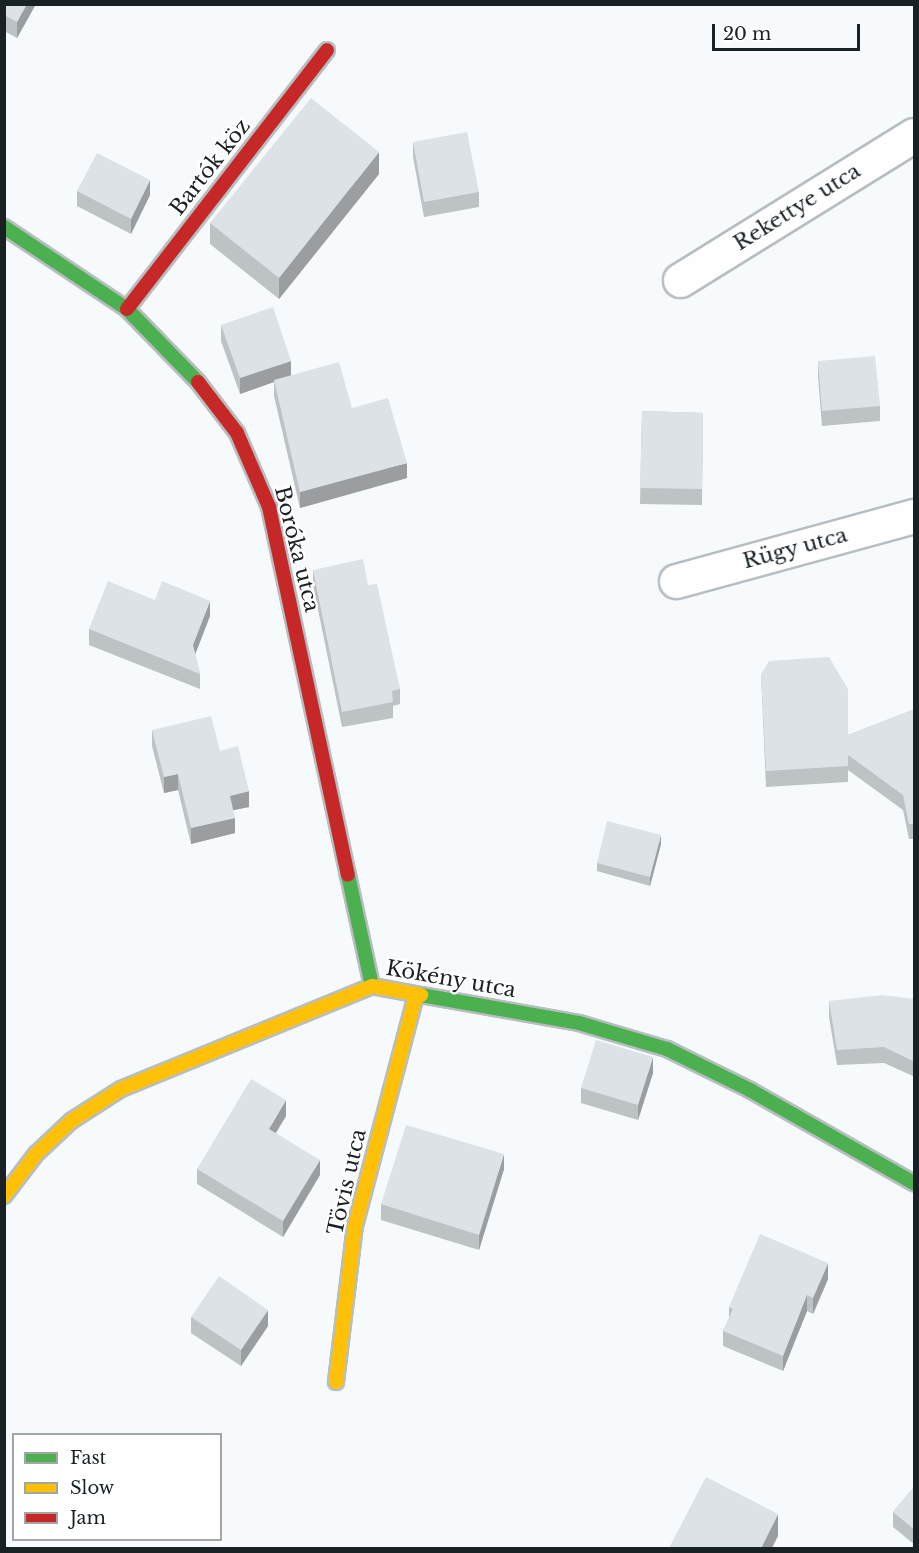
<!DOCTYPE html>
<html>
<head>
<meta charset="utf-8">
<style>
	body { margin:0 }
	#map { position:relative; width:919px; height:1553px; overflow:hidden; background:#f6fafc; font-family:"Libre Baskerville",serif }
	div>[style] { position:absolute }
	.roads { filter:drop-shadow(2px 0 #b8bec0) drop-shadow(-2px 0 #b8bec0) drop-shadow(0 2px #b8bec0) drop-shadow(0 -2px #b8bec0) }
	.street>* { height:33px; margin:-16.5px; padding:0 16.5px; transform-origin:16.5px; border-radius:16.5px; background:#fefeff }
	.fast>* { height:14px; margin:-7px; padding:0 7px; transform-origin:7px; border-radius:7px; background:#4caf50 }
	.slow>* { height:14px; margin:-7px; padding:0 7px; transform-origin:7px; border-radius:7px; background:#ffc107 }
	.jam>* { height:14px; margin:-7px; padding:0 7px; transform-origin:7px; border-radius:7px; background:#c62828 }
	.wall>* { inset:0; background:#bdc2c5 }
	.shaded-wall>* { inset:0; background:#9a9ea0 }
	.building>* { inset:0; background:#dce2e5 }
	span { translate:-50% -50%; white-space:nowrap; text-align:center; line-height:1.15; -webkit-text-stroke:4.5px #fff; paint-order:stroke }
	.street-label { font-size:21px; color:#1a2124 }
	.frame { position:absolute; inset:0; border:6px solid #1a2124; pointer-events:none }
	.legend { position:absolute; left:12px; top:1433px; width:210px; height:108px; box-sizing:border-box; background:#fff; border:2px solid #a3a6a7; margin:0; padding:8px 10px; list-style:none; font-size:18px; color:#1a2124 }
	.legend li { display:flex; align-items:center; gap:12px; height:30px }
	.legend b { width:30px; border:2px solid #a3a6a7 }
	.scale { position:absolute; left:712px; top:24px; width:148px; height:27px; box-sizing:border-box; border:3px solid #1a2124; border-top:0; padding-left:8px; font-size:18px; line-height:21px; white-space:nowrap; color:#1a2124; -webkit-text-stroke:4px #fff; paint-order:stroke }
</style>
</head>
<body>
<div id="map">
	<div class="roads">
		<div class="street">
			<div style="left:680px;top:280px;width:275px;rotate:-31.8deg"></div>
			<div style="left:676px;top:581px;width:247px;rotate:-15.3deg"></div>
		</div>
		<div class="fast">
			<div style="left:4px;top:227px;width:148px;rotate:33.7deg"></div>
			<div style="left:127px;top:309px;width:102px;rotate:45.8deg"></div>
			<div style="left:348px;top:875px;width:114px;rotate:77.8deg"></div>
			<div style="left:421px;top:995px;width:160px;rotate:10deg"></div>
			<div style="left:579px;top:1023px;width:92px;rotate:16.5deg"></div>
			<div style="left:667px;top:1049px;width:93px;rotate:26.3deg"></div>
			<div style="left:750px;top:1090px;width:189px;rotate:29.6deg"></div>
		</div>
		<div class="slow">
			<div style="left:4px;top:1196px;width:53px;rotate:-52.7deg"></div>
			<div style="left:36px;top:1154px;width:48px;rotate:-43.3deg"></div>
			<div style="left:71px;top:1121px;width:59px;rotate:-32.6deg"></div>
			<div style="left:121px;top:1089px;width:271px;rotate:-22.3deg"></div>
			<div style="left:372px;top:986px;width:50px;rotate:10.4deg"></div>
			<div style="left:336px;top:1382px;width:157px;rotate:-83.1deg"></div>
			<div style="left:355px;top:1226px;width:239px;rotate:-75.2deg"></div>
		</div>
		<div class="jam">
			<div style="left:127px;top:309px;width:327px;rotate:-52.3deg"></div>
			<div style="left:198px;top:382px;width:64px;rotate:52.6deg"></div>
			<div style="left:237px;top:433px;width:81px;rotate:66.6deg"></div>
			<div style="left:269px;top:507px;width:376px;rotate:77.9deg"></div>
		</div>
	</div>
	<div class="wall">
		<div style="clip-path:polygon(4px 4px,36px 4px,17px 38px,4px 31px)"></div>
		<div style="clip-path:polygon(413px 142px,479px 192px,479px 207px,424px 217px,413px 157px)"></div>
		<div style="clip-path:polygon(379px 174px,279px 299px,210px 244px,210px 223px)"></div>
		<div style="clip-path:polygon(77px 191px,150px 195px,131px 234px,77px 206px)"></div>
		<div style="clip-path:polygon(221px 325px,291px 375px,352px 408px,407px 478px,300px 508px,274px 396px,274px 382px,240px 394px,221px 341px)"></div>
		<div style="clip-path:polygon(818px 361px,880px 406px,880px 421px,822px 426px,818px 377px)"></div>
		<div style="clip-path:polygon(642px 411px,703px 413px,702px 505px,640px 504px)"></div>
		<div style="clip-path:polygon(313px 570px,368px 585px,400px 689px,400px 704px,393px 706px,393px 718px,342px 727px,313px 585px)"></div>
		<div style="clip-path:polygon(155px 600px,210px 616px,195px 654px,200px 674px,200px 689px,89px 645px,89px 629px)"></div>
		<div style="clip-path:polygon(761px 674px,848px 735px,915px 709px,915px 839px,909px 839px,903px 810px,848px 770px,848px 782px,766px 787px)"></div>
		<div style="clip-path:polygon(152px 730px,220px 751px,249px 807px,233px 810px,235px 833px,191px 844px,178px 790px,164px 793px,152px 746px)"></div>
		<div style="clip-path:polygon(661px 844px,650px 886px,597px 871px,597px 863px)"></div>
		<div style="clip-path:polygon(915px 999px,915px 1077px,884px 1063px,837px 1065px,829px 1017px,829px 1001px)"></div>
		<div style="clip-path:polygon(653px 1073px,638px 1120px,581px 1103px,581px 1088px)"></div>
		<div style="clip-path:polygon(286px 1116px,276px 1133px,320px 1175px,283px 1237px,197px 1184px,197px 1169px)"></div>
		<div style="clip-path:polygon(504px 1169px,479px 1250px,381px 1220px,381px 1204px)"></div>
		<div style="clip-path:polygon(828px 1279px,813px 1314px,807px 1311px,783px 1371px,723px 1346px,723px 1331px,729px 1318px,729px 1307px)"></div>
		<div style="clip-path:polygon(191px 1317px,268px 1326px,241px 1366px,191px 1333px)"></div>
		<div style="clip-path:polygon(915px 1486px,915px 1545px,893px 1527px,893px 1512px)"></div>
	</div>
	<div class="shaded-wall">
		<div style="clip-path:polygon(27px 4px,36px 4px,17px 38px,17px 22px)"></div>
		<div style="clip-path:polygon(379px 152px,379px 174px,279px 299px,279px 278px)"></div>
		<div style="clip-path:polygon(150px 180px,150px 195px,131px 234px,131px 219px)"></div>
		<div style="clip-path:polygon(291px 361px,291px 376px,240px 394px,240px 378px)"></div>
		<div style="clip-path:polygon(407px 463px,407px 478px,300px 508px,300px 492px)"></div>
		<div style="clip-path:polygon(210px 601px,210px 616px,193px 660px,193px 645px)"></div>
		<div style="clip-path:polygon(178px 774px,178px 790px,164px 793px,164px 777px)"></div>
		<div style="clip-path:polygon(249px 791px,249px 807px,230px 811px,230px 796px)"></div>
		<div style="clip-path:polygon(235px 818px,235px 833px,191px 844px,191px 828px)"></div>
		<div style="clip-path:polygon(661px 835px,661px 844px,650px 886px,650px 877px)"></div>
		<div style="clip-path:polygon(653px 1057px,653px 1073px,638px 1120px,638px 1105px)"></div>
		<div style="clip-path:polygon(286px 1100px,286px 1116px,269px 1144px,269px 1129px)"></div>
		<div style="clip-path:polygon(504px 1154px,504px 1169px,479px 1250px,479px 1235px)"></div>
		<div style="clip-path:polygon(320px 1160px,320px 1175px,283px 1237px,283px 1221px)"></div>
		<div style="clip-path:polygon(828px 1263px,828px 1279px,813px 1314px,813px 1298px)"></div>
		<div style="clip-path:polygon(807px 1295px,807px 1311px,783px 1371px,783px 1356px)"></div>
		<div style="clip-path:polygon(268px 1310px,268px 1326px,241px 1366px,241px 1350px)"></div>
		<div style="clip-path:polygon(778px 1514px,778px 1536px,772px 1548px,761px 1548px)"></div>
	</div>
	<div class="building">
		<div style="clip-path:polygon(4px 4px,27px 4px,17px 22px,4px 15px)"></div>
		<div style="clip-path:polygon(311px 98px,379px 152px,279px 278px,210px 223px)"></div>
		<div style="clip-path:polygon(467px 132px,479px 192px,424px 202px,413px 142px)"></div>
		<div style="clip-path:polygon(97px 153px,150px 180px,131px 219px,77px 191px)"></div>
		<div style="clip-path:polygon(273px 307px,291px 361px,240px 378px,221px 325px)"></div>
		<div style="clip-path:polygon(875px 356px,880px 406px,822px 411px,818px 361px)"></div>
		<div style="clip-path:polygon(339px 362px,352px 408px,388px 398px,407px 463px,300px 492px,274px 380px)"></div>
		<div style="clip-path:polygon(642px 411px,703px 413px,702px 489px,640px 488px)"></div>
		<div style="clip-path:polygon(363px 559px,368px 585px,377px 584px,400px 689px,392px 691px,393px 702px,342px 712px,313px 570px)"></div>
		<div style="clip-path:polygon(108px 581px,155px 600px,162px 581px,210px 601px,193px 645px,200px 674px,89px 629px)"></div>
		<div style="clip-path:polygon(829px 657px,848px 689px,848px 735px,915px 709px,915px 824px,909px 824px,903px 795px,848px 755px,848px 766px,766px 771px,761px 674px,769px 661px)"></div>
		<div style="clip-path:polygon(211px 716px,220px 751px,238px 746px,249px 791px,230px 796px,235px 818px,191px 828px,178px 774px,164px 777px,152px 730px)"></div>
		<div style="clip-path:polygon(607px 821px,661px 835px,650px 877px,597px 863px)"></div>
		<div style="clip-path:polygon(882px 995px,915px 999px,915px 1062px,884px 1047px,837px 1050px,829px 1001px)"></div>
		<div style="clip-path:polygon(596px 1040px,653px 1057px,638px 1105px,581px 1088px)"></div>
		<div style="clip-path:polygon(251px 1079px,286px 1100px,269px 1129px,320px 1160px,283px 1221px,197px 1169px)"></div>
		<div style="clip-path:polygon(406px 1125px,504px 1154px,479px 1235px,381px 1204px)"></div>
		<div style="clip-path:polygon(760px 1234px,828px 1263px,813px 1298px,807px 1295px,783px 1356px,723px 1331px,733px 1309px,729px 1307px)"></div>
		<div style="clip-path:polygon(219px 1276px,268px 1310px,241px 1350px,191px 1317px)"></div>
		<div style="clip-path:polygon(706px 1477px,778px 1514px,761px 1548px,669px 1548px)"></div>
		<div style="clip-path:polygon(915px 1486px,915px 1530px,893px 1512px)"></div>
	</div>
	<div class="street-label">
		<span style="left:210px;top:167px;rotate:-52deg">Bartók köz</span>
		<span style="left:797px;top:207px;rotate:-32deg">Rekettye utca</span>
		<span style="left:795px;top:548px;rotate:-15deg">Rügy utca</span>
		<span style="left:297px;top:549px;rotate:76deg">Boróka utca</span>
		<span style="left:451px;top:979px;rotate:10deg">Kökény utca</span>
		<span style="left:347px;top:1182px;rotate:-77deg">Tövis utca</span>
	</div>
	<div class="frame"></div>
	<ul class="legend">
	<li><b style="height:8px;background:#4caf50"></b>Fast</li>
	<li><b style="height:8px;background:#ffc107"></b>Slow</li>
	<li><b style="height:8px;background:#c62828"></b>Jam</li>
	</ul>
	<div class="scale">20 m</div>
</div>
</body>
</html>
